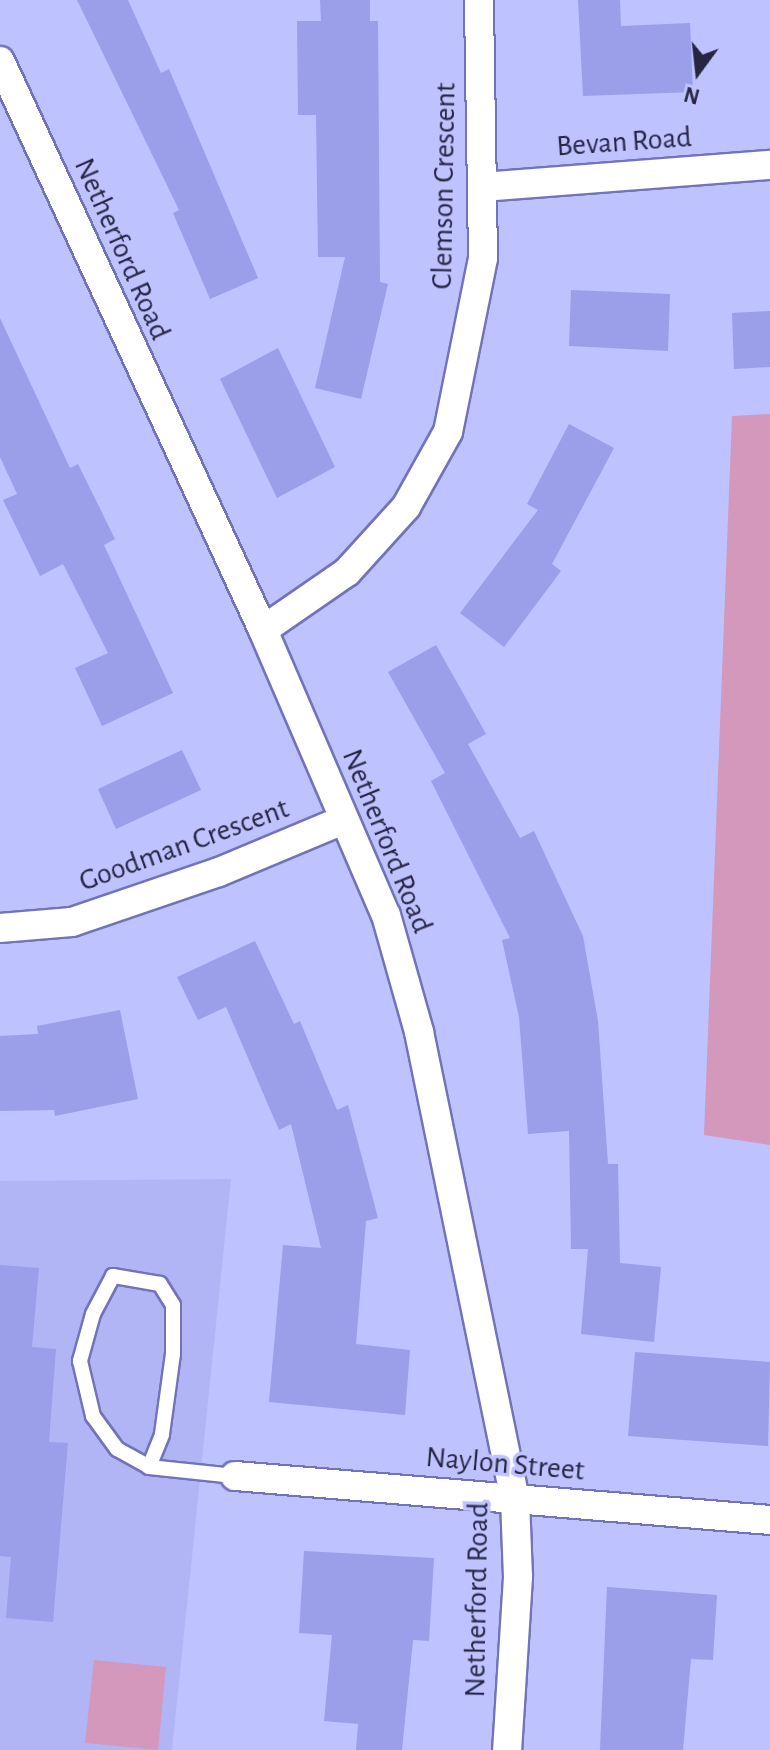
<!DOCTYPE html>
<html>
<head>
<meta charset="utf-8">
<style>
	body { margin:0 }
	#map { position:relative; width:770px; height:1750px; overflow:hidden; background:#bec2ff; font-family:"Alegreya Sans",sans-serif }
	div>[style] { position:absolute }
	.built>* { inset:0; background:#b1b5f5 }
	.green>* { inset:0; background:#d398bc }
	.building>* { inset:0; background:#9b9ee8 }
	.roads { filter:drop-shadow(2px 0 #7273b9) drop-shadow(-2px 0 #7273b9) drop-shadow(0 2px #7273b9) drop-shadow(0 -2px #7273b9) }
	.lane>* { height:14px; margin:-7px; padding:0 7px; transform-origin:7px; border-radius:7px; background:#fff }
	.street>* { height:28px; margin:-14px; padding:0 14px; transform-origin:14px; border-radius:14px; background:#fff }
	span { translate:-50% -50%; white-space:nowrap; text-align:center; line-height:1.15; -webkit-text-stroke:7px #bec2ff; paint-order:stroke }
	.street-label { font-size:30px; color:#262643 }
	.north { position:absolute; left:658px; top:32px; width:80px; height:80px; -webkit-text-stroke:6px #bec2ff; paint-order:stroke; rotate:195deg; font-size:22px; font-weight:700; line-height:32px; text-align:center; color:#262643 }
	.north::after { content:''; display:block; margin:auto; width:28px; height:36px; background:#262643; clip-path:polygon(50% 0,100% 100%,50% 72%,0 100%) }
</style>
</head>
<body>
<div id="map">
	<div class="built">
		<div style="clip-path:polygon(231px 1179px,172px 1750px,0 1750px,0 1181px)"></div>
	</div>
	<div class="green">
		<div style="clip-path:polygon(770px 414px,770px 1145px,704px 1135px,732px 416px)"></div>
		<div style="clip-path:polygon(94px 1660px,166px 1667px,158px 1750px,85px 1743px)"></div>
	</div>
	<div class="building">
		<div style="clip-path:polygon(77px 0,128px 0,161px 73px,169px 69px,258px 278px,210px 299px,173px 213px,179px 210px)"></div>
		<div style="clip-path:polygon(320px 0,370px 0,370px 21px,378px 21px,380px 282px,388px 284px,361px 399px,315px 388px,345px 257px,318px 257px,316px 115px,298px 115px,297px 21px,321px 21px)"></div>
		<div style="clip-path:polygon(578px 0,620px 0,621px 26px,690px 23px,693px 92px,583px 96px)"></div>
		<div style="clip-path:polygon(571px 290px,670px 294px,668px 351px,569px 346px)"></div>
		<div style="clip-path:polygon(770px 311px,770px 367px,734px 369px,732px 313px)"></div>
		<div style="clip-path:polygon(0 318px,70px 468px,78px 464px,115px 539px,104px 545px,173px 693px,102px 726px,75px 668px,108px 653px,63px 564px,40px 576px,3px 500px,17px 494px,0 457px)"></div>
		<div style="clip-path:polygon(278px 348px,335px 467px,277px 498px,220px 379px)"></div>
		<div style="clip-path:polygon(569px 424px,614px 448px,552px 564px,561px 571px,504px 647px,460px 613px,538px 510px,527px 504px)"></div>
		<div style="clip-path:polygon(436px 645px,486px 734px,468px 744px,520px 838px,534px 831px,583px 936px,598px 1021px,608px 1164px,618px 1164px,620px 1263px,661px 1267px,654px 1342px,581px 1334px,588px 1249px,571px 1249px,569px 1131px,528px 1134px,519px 1017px,502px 940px,510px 938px,431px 781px,445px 773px,388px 672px)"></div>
		<div style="clip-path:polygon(182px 750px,201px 790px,116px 829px,98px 789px)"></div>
		<div style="clip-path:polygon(255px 941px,294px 1024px,300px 1021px,337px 1110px,348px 1105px,378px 1218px,366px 1221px,356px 1344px,410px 1350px,405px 1415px,269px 1402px,283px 1245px,321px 1248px,291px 1124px,279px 1130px,226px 1007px,198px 1020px,177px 977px)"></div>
		<div style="clip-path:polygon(120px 1010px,138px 1099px,55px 1116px,54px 1110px,0 1111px,0 1036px,38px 1034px,37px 1026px)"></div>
		<div style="clip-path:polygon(0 1265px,39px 1268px,32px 1347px,56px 1349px,49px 1442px,68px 1443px,53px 1622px,6px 1618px,11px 1557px,0 1556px)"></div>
		<div style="clip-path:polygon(635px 1352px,770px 1362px,768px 1446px,628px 1436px)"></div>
		<div style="clip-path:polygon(304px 1551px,434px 1558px,429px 1641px,413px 1640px,402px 1750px,356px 1750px,358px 1724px,324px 1721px,332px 1635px,299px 1633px)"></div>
		<div style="clip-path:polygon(607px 1587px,717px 1595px,713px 1660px,691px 1659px,683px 1750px,600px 1750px)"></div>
	</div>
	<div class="roads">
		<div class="lane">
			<div style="left:149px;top:1467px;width:35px;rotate:-68deg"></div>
			<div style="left:162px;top:1434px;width:81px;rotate:-82.2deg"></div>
			<div style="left:173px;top:1354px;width:49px;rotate:-90deg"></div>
			<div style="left:173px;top:1305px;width:25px;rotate:-122deg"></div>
			<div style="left:160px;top:1284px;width:48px;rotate:-170.3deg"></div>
			<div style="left:113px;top:1276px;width:43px;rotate:117.8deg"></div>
			<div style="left:93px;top:1314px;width:49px;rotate:105.5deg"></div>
			<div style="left:80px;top:1361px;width:57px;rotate:76.7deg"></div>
			<div style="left:93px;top:1416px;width:41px;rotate:54deg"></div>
			<div style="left:117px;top:1449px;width:37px;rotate:29deg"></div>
			<div style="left:149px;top:1467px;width:86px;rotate:6deg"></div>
		</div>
		<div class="street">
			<div style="left:0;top:61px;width:627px;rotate:65.19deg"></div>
			<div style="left:263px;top:630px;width:310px;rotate:66.7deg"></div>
			<div style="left:386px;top:915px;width:122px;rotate:74.2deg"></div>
			<div style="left:419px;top:1032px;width:477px;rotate:78.4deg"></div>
			<div style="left:515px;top:1499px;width:78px;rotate:87.8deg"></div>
			<div style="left:518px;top:1577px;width:173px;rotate:93.6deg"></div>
			<div style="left:483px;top:187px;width:288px;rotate:-4.4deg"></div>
			<div style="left:263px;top:630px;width:102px;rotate:-34.6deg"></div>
			<div style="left:347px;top:572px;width:88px;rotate:-47.8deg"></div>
			<div style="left:406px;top:507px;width:86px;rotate:-60.8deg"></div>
			<div style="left:448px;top:432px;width:177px;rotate:-78.6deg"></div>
			<div style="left:483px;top:258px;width:258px;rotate:-90.9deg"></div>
			<div style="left:0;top:928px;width:72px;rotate:-4.8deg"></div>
			<div style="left:72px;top:922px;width:155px;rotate:-18.8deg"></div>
			<div style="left:219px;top:872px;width:132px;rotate:-22.7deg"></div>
			<div style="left:235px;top:1476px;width:537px;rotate:4.7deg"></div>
		</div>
	</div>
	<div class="street-label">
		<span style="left:624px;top:142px;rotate:-4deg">Bevan Road</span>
		<span style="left:444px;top:186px;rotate:-89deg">Clemson Crescent</span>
		<span style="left:122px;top:249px;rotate:66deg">Netherford Road</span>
		<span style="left:387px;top:841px;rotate:68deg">Netherford Road</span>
		<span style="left:184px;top:845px;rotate:-20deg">Goodman Crescent</span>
		<span style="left:505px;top:1464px;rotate:5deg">Naylon Street</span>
		<span style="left:477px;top:1600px;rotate:-89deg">Netherford Road</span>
	</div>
	<div class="north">N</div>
</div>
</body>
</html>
